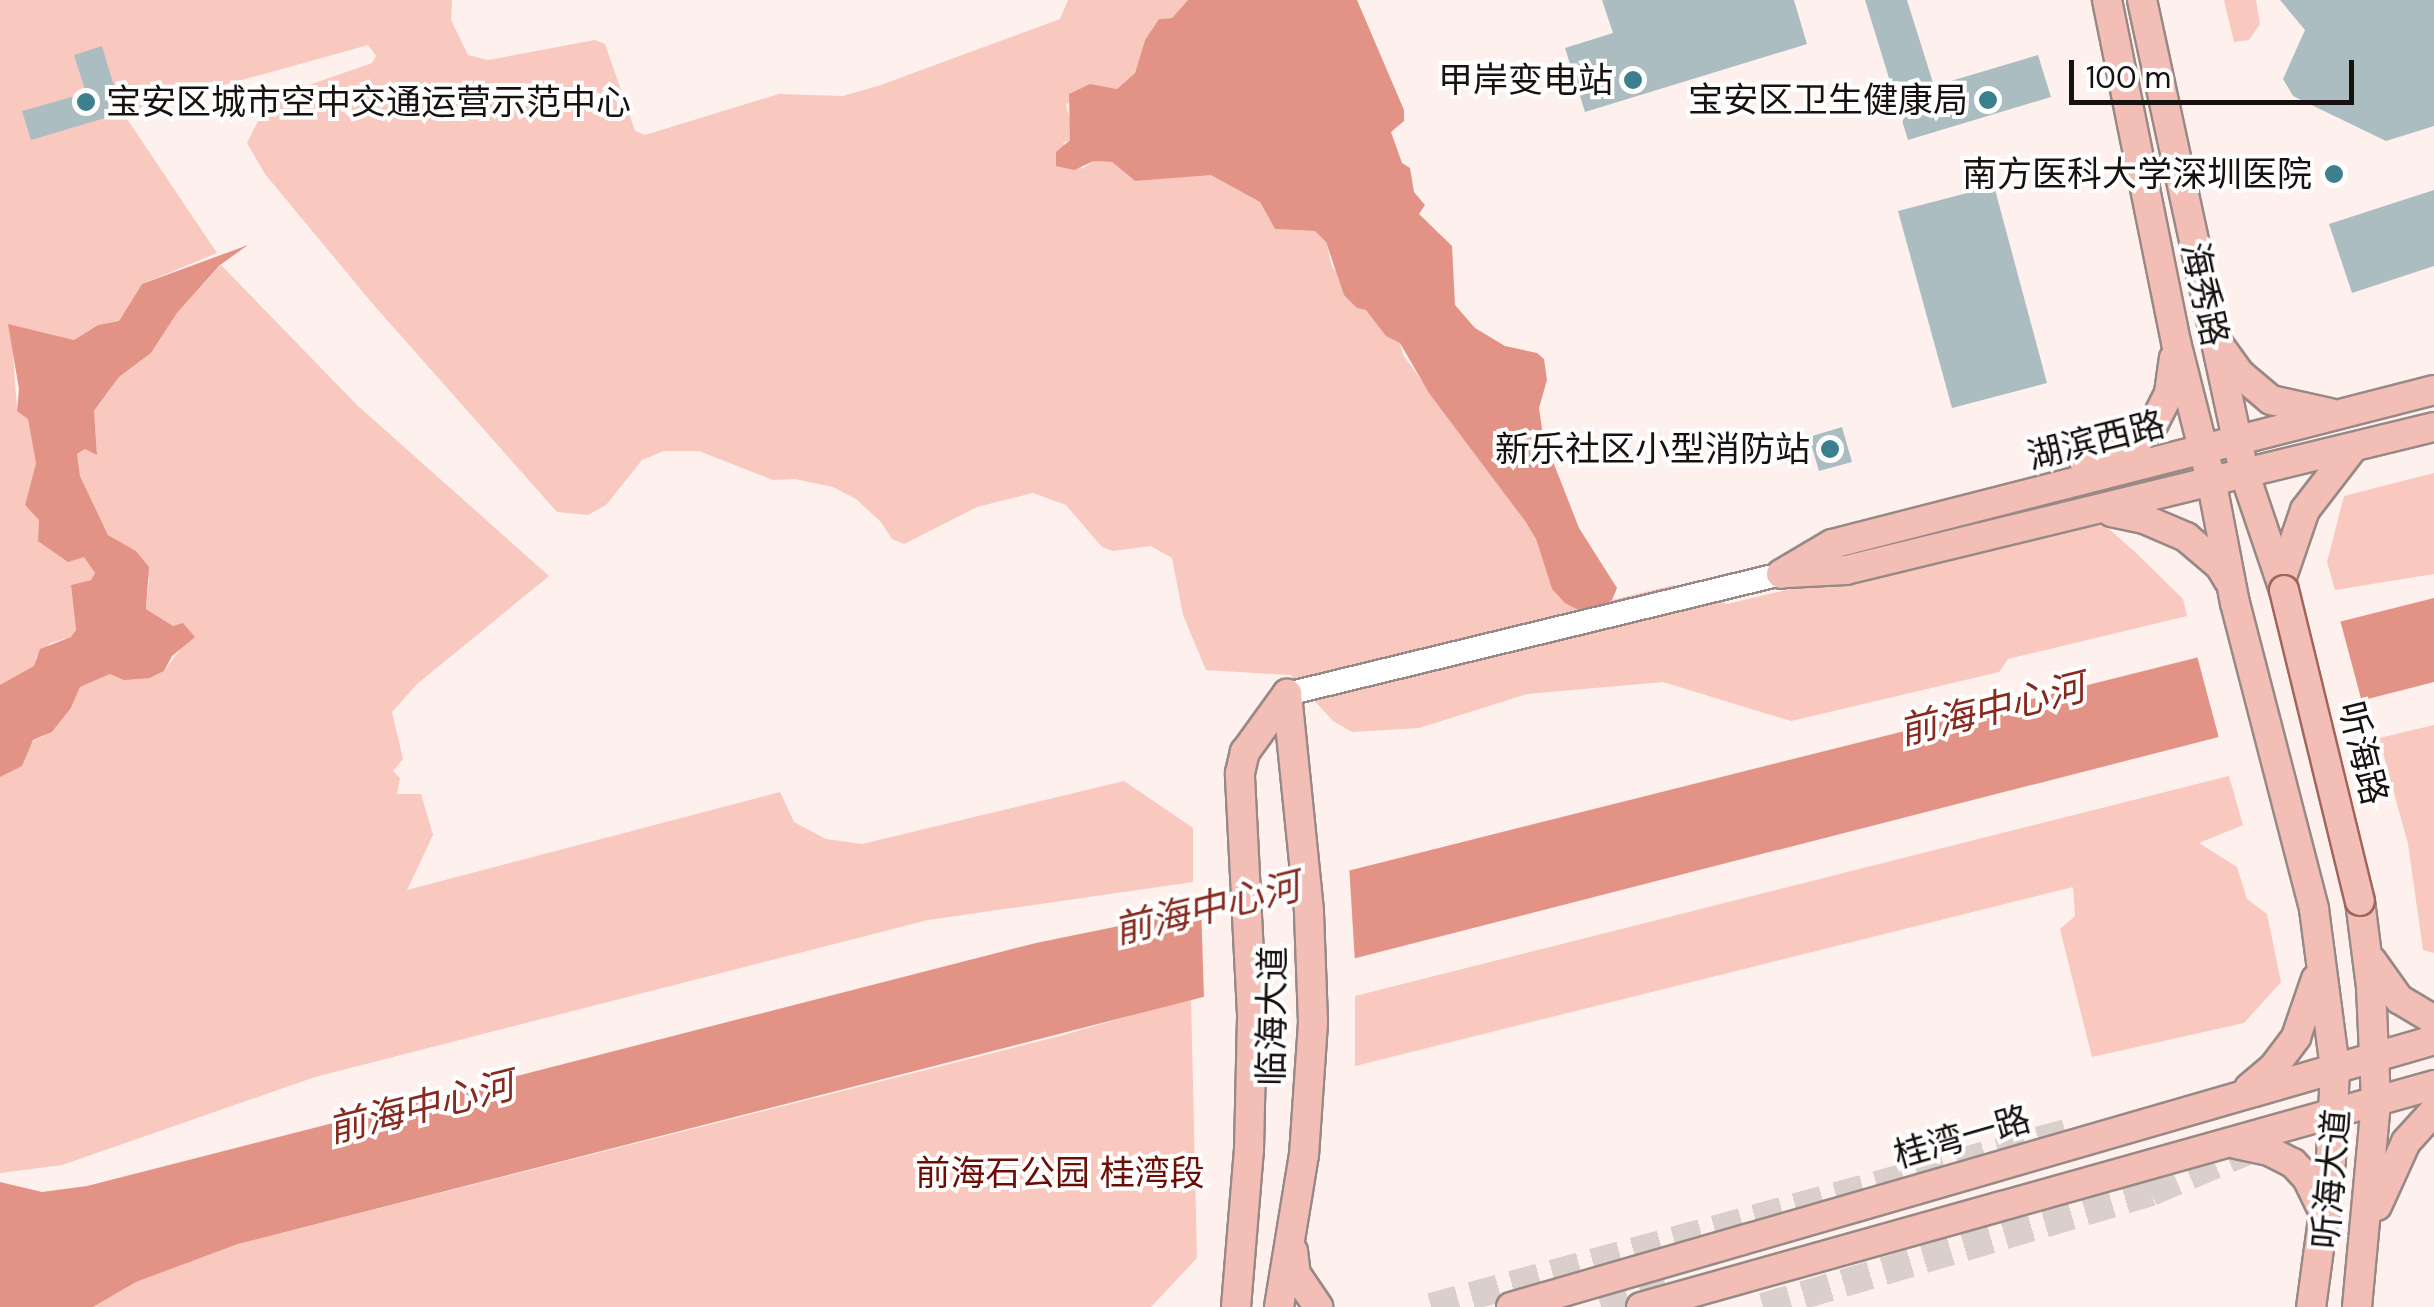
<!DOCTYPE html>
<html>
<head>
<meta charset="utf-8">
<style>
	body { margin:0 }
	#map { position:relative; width:2434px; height:1307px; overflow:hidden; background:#fef0ed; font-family:"DM Sans","Noto Sans SC",sans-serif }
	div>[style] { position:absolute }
	.green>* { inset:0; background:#f9c8bf }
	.water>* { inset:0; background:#e29386 }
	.pier>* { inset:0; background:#fef0ed }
	.building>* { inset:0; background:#acbdc1 }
	.major-tunnel>* { height:28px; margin-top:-14px; transform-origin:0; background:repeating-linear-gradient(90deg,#dbcfcc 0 28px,transparent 0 42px) }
	.roads { filter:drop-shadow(2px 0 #988986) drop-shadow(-2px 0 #988986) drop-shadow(0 2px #988986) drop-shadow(0 -2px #988986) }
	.minor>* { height:22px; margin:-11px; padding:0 11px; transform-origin:11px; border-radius:11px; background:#fff }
	.major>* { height:28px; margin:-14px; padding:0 14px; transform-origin:14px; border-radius:14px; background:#f2beb6 }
	.bridges { filter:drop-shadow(2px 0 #a0665c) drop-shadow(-2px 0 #a0665c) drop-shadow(0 2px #a0665c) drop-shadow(0 -2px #a0665c) }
	.major-bridge>* { height:28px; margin:-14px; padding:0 14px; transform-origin:14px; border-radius:14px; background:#f2beb6 }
	.dots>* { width:28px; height:28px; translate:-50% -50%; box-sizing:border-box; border:5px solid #fff; border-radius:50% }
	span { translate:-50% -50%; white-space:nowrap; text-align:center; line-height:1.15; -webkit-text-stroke:8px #fff; paint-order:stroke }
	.poi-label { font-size:35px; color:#171110 }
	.right { translate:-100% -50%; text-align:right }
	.left { translate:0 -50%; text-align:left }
	.street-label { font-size:35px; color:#171110 }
	.park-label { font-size:35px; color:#6b0e06 }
	.water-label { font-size:38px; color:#862a1f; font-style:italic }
	.scale { position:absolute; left:2069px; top:60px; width:285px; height:45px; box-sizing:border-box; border:5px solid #171110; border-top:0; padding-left:12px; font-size:30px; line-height:35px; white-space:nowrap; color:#171110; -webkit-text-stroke:8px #fff; paint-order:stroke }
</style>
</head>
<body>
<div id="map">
	<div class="green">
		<div style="clip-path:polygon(0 0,452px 0,451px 20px,468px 55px,488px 60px,595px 40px,605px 44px,635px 131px,645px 135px,779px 94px,843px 96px,878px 86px,1060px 19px,1068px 0,1188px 0,1172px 18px,1159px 19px,1145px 40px,1135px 73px,1117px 89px,1090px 85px,1066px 105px,1071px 122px,1070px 140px,1063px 143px,1082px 169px,1094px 161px,1112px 162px,1135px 181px,1211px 174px,1260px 202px,1275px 229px,1315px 231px,1326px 242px,1332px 267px,1400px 343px,1403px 355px,1525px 521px,1536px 539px,1552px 589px,1588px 615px,1612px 600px,1674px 585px,1727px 604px,2085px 520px,2109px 529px,2136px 553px,2183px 599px,2187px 616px,2008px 659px,1999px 672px,1791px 721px,1663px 682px,1527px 694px,1419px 728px,1352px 732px,1333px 721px,1291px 675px,1206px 670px,1183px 615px,1172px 558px,1151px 546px,1113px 551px,1102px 547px,1066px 505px,1033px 493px,977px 507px,904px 544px,892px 539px,881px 522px,856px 499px,833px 487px,795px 479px,773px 480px,699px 451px,664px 451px,642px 460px,606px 505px,588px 515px,557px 512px,372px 303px,265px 174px,247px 143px,269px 99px,372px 63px,376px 56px,368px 45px,123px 113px,217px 253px,142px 284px,119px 321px,98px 325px,74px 340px,11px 325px,17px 410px,28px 418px,36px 463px,25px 505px,84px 556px,95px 573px,91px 580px,71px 585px,76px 630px,71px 637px,50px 643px,36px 657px,29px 743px,52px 732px,71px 708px,80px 687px,110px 674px,151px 678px,164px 671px,182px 647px,173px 626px,146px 609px,149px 579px,136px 551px,108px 535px,80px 476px,77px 454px,85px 449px,97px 454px,94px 412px,119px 377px,151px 353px,177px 313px,221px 265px,357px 405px,549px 576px,417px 684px,392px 712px,403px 759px,393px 771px,400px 778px,397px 794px,421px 794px,433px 835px,407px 890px,780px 792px,794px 822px,826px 839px,862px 844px,1124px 781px,1193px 828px,1193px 882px,928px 920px,315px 1077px,62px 1165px,0 1173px)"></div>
		<div style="clip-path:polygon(2224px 0,2256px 0,2260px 24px,2249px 40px,2234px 42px)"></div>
		<div style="clip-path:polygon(2434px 473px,2434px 574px,2335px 590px,2327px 562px,2344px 496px)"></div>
		<div style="clip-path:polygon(2434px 725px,2434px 953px,2423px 950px,2408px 844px,2379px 738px)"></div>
		<div style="clip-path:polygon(2229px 776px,2243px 825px,2199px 843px,2237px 867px,2247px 899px,2267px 914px,2281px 982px,2244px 1023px,2092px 1057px,2060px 929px,2075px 916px,2073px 887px,1355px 1066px,1355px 996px)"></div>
		<div style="clip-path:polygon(1191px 998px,1197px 1258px,1151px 1307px,93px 1307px,136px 1282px,238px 1244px,1064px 1035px)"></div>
	</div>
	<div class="water">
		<div style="clip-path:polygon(1188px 0,1357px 0,1404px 110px,1404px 121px,1391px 132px,1402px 163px,1410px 168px,1414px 192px,1425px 205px,1419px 214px,1452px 246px,1455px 305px,1475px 328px,1505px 346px,1537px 353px,1544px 359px,1547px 380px,1539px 408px,1543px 436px,1579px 528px,1617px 588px,1612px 600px,1588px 615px,1565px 603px,1552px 589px,1536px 539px,1525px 521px,1429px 393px,1400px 343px,1386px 336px,1366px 310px,1357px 308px,1344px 295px,1326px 242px,1315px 231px,1275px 229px,1260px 202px,1211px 175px,1135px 181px,1112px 162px,1094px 161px,1074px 170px,1056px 166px,1056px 152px,1070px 140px,1069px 94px,1090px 84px,1117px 89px,1135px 73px,1145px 40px,1159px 19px,1172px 18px)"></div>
		<div style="clip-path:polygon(248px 245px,220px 265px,177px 313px,151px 353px,119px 377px,94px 411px,97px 455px,85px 449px,77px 454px,80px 476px,108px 535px,136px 551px,149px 567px,146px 609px,173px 626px,183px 623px,195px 637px,172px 656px,164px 671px,150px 678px,124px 680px,110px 674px,80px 687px,71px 708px,52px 732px,33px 740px,22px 766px,0 777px,0 685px,34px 666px,40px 649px,71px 637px,76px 630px,71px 585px,91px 580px,95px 573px,84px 557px,68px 562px,38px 541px,39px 520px,25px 505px,36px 463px,28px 419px,17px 411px,19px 389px,8px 324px,74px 340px,98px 325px,119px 321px,142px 284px)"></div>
		<div style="clip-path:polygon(2434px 598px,2434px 682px,238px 1244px,136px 1282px,93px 1307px,0 1307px,0 1182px,42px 1192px,87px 1186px,1036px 943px,1168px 916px)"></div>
	</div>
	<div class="pier">
		<div style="clip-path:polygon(2339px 616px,2363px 706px,2220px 742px,2196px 652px)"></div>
		<div style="clip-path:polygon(1349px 865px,1355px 962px,1204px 1000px,1201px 903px)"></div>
	</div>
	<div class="building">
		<div style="clip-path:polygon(1602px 0,1794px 0,1807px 44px,1585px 112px,1565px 48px,1613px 33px)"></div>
		<div style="clip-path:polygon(1865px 0,1907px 0,1934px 86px,2038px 55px,2051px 97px,1908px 140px)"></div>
		<div style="clip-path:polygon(2280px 0,2434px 0,2434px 126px,2386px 141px,2293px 96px,2283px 79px,2305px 30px)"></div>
		<div style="clip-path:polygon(102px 46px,122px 113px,31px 140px,22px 111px,86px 93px,74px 55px)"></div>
		<div style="clip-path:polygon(1994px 186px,2047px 383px,1952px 408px,1898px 211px)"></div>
		<div style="clip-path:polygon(2434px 190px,2434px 266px,2352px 293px,2329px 224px)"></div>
		<div style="clip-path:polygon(1842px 427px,1852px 462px,1819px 471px,1809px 437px)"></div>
	</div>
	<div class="major-tunnel">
		<div style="left:1431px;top:1307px;width:670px;rotate:-15.32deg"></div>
		<div style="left:1601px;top:1307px;width:68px;rotate:-15.3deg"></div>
		<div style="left:1763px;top:1307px;width:405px;rotate:-16.5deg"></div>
		<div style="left:2151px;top:1192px;width:128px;rotate:-23deg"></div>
	</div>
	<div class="roads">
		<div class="minor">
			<div style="left:1287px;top:694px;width:508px;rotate:-13.65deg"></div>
		</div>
		<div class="major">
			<div style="left:2107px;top:0;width:349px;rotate:78.6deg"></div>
			<div style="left:2176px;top:342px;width:146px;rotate:75.8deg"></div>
			<div style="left:2212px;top:484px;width:121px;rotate:79.1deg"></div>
			<div style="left:2235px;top:603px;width:316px;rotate:75.5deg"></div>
			<div style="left:2314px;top:909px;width:160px;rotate:82.5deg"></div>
			<div style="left:2335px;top:1068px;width:92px;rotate:92.5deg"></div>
			<div style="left:2331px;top:1160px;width:148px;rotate:97.7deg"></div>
			<div style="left:2142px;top:0;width:486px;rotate:77.8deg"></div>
			<div style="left:2245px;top:475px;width:121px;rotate:71.3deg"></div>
			<div style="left:2219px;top:345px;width:36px;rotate:54deg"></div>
			<div style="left:2240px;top:374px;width:40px;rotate:40deg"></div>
			<div style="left:2271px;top:400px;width:60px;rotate:12.4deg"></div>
			<div style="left:2085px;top:465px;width:51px;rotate:-22deg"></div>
			<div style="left:2132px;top:446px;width:28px;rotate:-44deg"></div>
			<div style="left:2152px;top:427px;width:38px;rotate:-63deg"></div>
			<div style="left:2169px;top:393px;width:35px;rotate:-82deg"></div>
			<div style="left:2111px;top:512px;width:34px;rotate:12deg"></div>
			<div style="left:2144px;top:519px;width:46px;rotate:23.2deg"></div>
			<div style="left:2186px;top:537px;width:45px;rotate:40.5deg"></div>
			<div style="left:2220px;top:566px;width:17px;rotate:59deg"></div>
			<div style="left:1787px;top:573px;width:59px;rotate:-2.9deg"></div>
			<div style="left:1846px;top:570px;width:605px;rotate:-13.67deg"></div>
			<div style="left:1781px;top:574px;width:59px;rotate:-30.5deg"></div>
			<div style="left:1832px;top:544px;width:621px;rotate:-14.35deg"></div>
			<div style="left:2281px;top:580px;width:74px;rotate:-71.1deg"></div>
			<div style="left:2305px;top:510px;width:77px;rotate:-52.4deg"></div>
			<div style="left:2372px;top:961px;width:47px;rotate:54.6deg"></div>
			<div style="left:2399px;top:999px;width:41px;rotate:31deg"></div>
			<div style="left:2249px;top:1088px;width:31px;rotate:-40deg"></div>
			<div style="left:2273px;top:1068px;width:39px;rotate:-53deg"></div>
			<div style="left:2296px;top:1037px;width:61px;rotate:-71deg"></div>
			<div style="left:2236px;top:1144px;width:34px;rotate:12deg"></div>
			<div style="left:2269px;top:1151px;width:27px;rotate:27deg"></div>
			<div style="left:2293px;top:1163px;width:21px;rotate:47deg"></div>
			<div style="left:2307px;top:1178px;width:41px;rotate:64.1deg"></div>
			<div style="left:2377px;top:1206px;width:70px;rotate:-65.6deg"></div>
			<div style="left:2406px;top:1142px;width:42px;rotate:-47.9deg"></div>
			<div style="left:1293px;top:1251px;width:23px;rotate:83deg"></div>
			<div style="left:1296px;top:1274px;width:40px;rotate:56deg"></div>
			<div style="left:1236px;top:1307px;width:158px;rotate:-85.3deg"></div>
			<div style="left:1249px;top:1150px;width:136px;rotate:-88.7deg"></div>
			<div style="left:1252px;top:1014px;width:241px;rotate:-92.9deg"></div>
			<div style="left:1240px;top:773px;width:22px;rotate:-77deg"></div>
			<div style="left:1245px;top:752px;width:72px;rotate:-54.1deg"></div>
			<div style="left:1279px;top:1307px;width:154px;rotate:-80.7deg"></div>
			<div style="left:1304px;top:1155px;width:133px;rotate:-86.1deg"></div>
			<div style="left:1313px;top:1022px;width:111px;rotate:-92.1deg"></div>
			<div style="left:1309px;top:911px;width:218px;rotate:-95.8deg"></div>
			<div style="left:1511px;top:1307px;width:961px;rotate:-16.13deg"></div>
			<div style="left:1641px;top:1307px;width:823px;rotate:-15.64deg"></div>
			<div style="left:2357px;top:1307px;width:207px;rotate:-84.7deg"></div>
			<div style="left:2376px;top:1101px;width:114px;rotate:-92.5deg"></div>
			<div style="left:2371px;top:987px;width:87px;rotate:-97.3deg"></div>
		</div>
	</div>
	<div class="bridges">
		<div class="major-bridge">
			<div style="left:2284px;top:590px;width:320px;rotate:76.3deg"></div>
		</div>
	</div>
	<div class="dots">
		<div style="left:1633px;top:80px;background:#3c7f8f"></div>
		<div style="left:1988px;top:100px;background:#3c7f8f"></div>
		<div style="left:86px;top:102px;background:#3c7f8f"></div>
		<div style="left:2334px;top:174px;background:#3c7f8f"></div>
		<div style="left:1830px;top:449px;background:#3c7f8f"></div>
	</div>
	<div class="poi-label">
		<span class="right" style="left:1613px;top:80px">甲岸变电站</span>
		<span class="right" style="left:1968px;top:100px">宝安区卫生健康局</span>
		<span class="left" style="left:106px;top:102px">宝安区城市空中交通运营示范中心</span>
		<span class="right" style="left:2312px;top:174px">南方医科大学深圳医院</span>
		<span class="right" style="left:1810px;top:449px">新乐社区小型消防站</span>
	</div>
	<div class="street-label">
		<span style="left:2205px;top:294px;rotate:78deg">海秀路</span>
		<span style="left:2096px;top:440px;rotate:-14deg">湖滨西路</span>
		<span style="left:2363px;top:753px;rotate:76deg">听海路</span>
		<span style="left:1272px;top:1016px;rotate:-89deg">临海大道</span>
		<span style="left:1962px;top:1137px;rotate:-16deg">桂湾一路</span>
		<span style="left:2331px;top:1179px;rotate:-85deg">听海大道</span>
	</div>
	<div class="park-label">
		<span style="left:1060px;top:1173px">前海石公园 桂湾段</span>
	</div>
	<div class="water-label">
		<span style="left:1992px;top:710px;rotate:-14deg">前海中心河</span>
		<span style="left:1207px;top:909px;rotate:-14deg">前海中心河</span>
		<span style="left:421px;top:1108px;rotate:-14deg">前海中心河</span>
	</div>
	<div class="scale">100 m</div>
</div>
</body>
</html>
